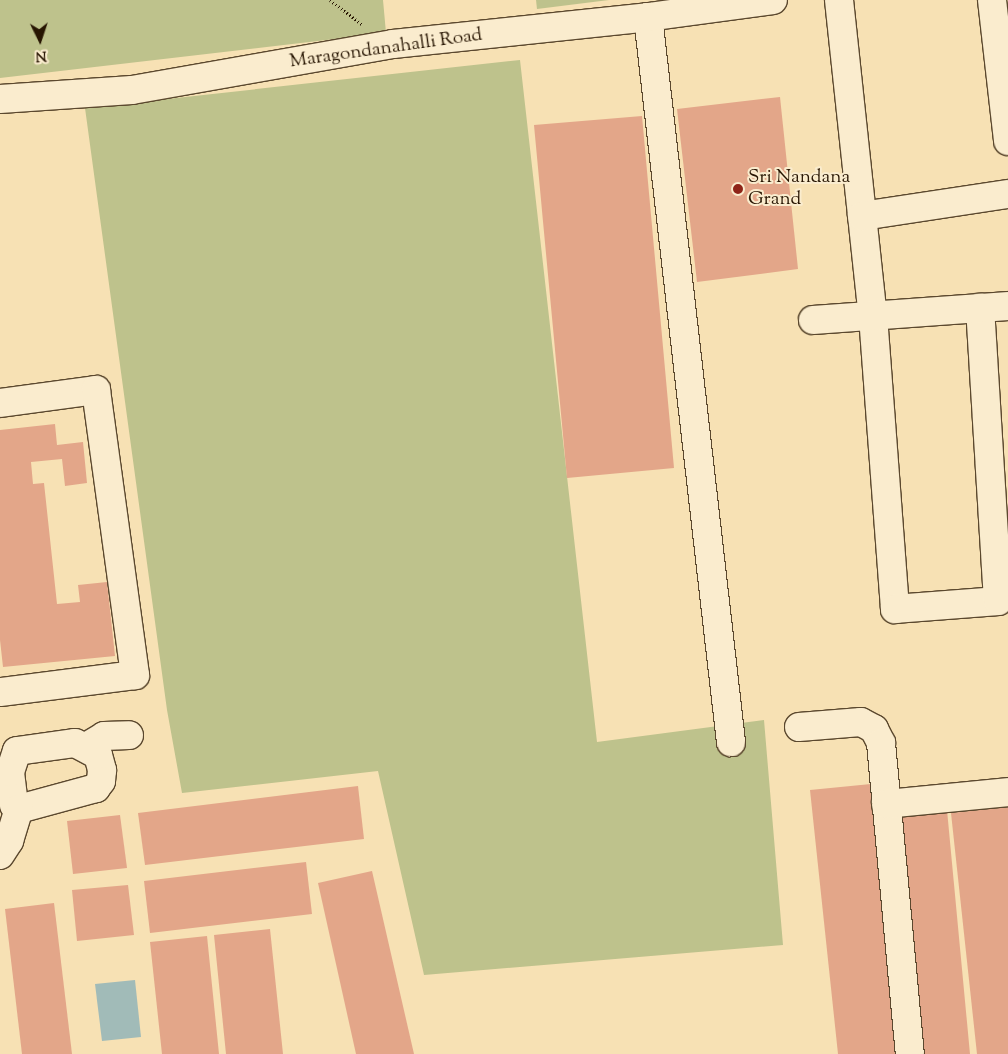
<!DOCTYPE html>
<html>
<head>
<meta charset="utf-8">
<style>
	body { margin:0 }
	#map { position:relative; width:1008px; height:1054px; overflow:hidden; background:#f7e1b4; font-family:"Sorts Mill Goudy",serif }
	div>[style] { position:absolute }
	.green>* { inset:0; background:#bec28c }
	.water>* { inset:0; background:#a1bbb8 }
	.building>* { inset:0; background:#e3a689 }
	.path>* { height:3px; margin-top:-1.5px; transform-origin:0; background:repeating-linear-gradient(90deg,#271502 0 1px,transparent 0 3.5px) }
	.roads { filter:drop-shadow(1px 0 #5b482e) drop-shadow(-1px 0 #5b482e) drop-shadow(0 1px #5b482e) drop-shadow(0 -1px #5b482e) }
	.minor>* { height:28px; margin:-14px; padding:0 14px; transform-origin:14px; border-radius:14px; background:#faecce }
	.dots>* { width:14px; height:14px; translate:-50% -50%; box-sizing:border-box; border:2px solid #faecce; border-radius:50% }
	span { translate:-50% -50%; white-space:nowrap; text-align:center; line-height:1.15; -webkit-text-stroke:4px #faecce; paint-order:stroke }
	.street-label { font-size:19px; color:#271502 }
	.poi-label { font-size:19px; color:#271502 }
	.left { translate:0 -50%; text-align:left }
	.north { position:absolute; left:15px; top:15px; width:50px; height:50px; -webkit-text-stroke:4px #faecce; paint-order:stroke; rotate:176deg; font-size:14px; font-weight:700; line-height:20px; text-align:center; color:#271502 }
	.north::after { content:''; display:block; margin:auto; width:18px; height:22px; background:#271502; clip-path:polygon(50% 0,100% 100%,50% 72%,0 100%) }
</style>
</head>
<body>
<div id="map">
	<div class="green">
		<div style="clip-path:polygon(0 0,383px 0,386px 33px,0 78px)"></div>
		<div style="clip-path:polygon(536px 0,609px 0,537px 9px)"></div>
		<div style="clip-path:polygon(520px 60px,597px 742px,764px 720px,783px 945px,424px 975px,378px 771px,182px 793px,167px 710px,85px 108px)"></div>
	</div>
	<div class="water">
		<div style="clip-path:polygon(135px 980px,141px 1037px,102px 1041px,95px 984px)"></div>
	</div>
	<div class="building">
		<div style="clip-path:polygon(780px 97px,798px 269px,697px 282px,677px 109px)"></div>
		<div style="clip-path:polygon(642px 116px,674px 468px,567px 478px,534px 125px)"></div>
		<div style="clip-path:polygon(55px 424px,57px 445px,83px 442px,87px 483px,65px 486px,62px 459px,31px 462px,33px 484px,44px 483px,57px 604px,80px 602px,78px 585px,107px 582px,115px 656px,3px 667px,0 640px,0 430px)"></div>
		<div style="clip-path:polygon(871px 784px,899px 1054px,838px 1054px,810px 790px)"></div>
		<div style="clip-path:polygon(358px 786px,364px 839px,145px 865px,138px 813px)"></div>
		<div style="clip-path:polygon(1008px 807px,1008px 1054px,977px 1054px,951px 813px)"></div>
		<div style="clip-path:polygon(947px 810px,970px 1054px,916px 1054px,894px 815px)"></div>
		<div style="clip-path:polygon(120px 815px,127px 868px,73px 874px,67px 821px)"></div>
		<div style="clip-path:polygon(306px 862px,312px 914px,150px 933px,144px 881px)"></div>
		<div style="clip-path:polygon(372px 871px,414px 1054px,356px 1054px,318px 883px)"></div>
		<div style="clip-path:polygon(128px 885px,134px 935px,77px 941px,72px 890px)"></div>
		<div style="clip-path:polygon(54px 903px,72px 1054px,22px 1054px,5px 909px)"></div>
		<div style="clip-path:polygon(270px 929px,283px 1054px,226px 1054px,214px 935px)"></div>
		<div style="clip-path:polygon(207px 936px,219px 1054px,162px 1054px,150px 942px)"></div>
	</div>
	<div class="path">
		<div style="left:330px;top:0;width:41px;rotate:37.1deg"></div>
	</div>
	<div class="roads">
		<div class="minor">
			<div style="left:839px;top:0;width:318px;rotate:83.9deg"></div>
			<div style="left:873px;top:316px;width:294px;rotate:85.7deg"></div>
			<div style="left:895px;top:609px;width:103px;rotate:-4.4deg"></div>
			<div style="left:998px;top:601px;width:294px;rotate:-93.5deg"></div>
			<div style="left:992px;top:0;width:142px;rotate:83.5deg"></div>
			<div style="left:648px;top:17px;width:730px;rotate:83.47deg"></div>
			<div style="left:0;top:99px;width:132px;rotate:-3.9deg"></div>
			<div style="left:132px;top:90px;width:265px;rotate:-10deg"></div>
			<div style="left:393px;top:44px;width:256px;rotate:-6deg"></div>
			<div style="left:648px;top:17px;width:126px;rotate:-7.7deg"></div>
			<div style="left:862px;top:216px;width:148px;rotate:-8.6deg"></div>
			<div style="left:813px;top:320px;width:196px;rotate:-4.1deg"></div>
			<div style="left:0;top:403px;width:97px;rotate:-7.7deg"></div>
			<div style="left:96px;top:390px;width:288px;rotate:82.2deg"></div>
			<div style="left:135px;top:675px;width:136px;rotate:172.8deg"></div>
			<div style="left:799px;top:727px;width:62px;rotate:-4.6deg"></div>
			<div style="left:861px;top:722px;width:15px;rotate:28deg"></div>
			<div style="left:874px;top:729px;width:16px;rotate:63deg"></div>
			<div style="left:881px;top:743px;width:312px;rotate:84.7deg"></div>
			<div style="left:75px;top:743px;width:26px;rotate:28deg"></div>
			<div style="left:98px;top:755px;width:16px;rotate:75deg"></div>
			<div style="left:102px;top:770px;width:11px;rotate:95deg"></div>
			<div style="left:101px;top:781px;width:9px;rotate:126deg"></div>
			<div style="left:96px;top:788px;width:80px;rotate:164.7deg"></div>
			<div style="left:19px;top:809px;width:6px;rotate:-141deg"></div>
			<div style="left:14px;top:805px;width:33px;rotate:-97deg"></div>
			<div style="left:10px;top:772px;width:22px;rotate:-72deg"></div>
			<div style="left:17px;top:751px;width:59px;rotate:-7.9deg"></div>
			<div style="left:86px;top:747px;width:21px;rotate:-31deg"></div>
			<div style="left:104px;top:736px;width:25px;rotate:-2deg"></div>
			<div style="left:886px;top:804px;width:123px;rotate:-5.6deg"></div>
			<div style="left:0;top:855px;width:17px;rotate:-57deg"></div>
			<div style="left:9px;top:841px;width:34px;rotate:-73deg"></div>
		</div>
	</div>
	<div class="dots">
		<div style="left:738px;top:189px;background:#8f2418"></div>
	</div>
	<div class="street-label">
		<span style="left:386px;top:49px;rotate:-8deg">Maragondanahalli Road</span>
	</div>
	<div class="poi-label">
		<span class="left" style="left:748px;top:189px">Sri Nandana<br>Grand</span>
	</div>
	<div class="north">N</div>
</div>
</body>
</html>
